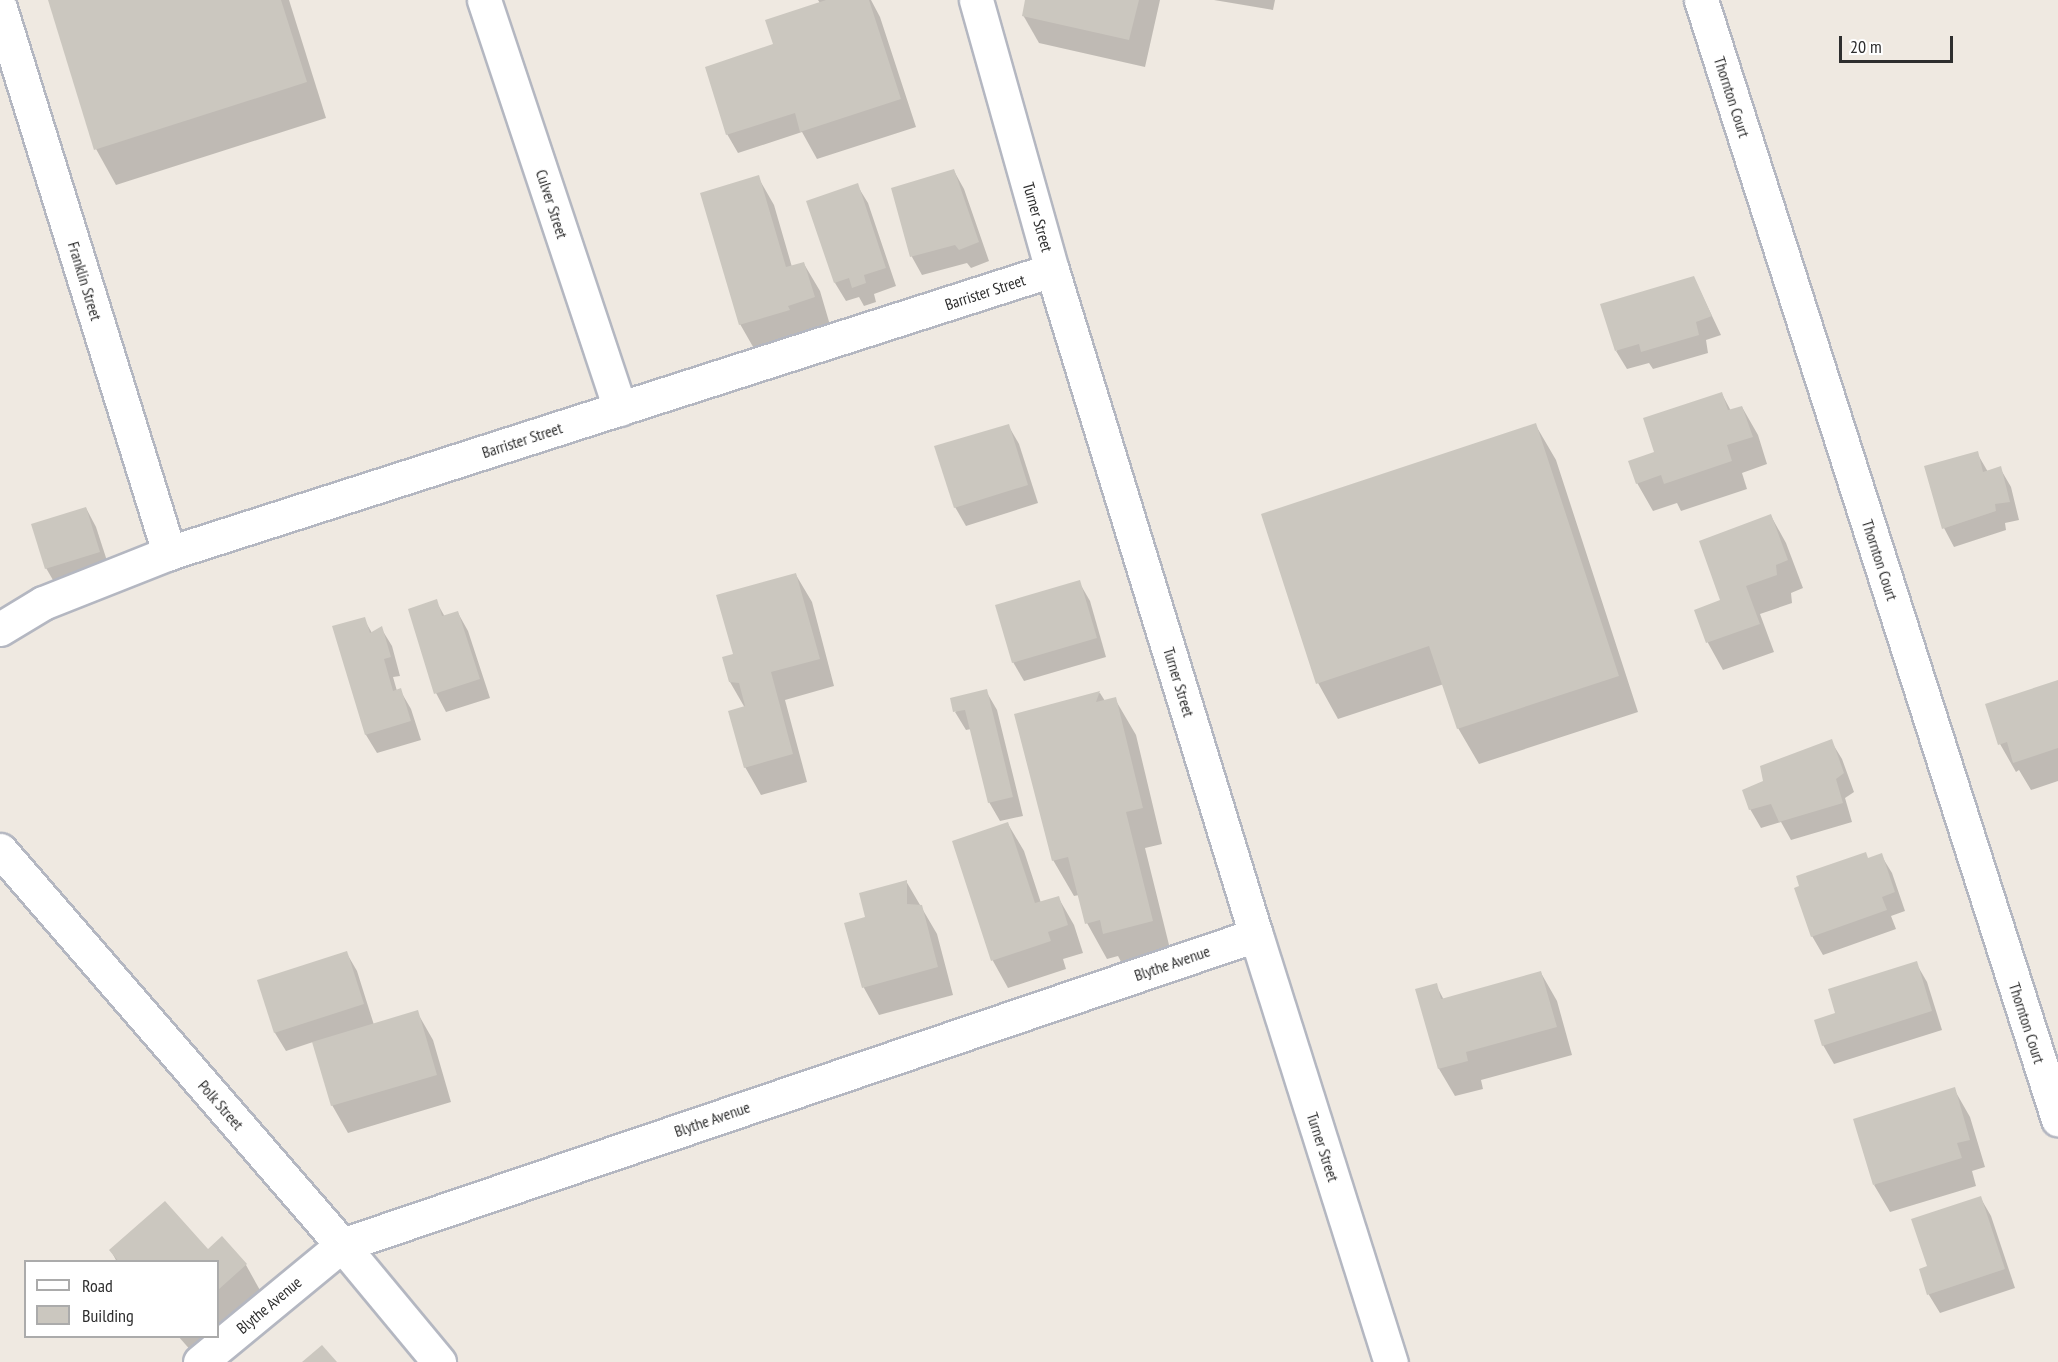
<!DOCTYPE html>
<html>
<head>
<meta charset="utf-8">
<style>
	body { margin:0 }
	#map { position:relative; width:2058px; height:1362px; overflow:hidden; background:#efe9e1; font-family:"PT Sans Narrow",sans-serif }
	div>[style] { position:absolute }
	.shadow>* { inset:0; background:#0003 }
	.building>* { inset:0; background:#cbc7bf }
	.roads { filter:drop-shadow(2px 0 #b4b7c1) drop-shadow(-2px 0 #b4b7c1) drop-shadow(0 2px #b4b7c1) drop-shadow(0 -2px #b4b7c1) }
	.minor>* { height:33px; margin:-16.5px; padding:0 16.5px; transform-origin:16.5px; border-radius:16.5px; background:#fff }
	span { translate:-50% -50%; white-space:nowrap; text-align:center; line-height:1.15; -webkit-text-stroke:5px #fff; paint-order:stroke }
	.street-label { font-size:16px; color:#2e2e2e }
	.legend { position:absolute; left:24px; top:1260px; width:195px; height:78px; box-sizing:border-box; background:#fff; border:2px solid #ababab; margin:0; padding:8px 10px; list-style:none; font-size:18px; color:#2e2e2e }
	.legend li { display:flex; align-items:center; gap:12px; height:30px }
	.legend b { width:30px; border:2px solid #ababab }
	.scale { position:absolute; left:1839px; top:36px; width:114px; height:27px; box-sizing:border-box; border:3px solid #2e2e2e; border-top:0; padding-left:8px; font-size:18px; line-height:21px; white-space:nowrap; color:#2e2e2e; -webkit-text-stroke:4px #fff; paint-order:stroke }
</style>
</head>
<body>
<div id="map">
	<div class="shadow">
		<div style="clip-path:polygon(49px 0,289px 0,326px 118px,116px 185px,96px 149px)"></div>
		<div style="clip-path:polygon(818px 0,871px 0,880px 17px,916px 127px,817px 159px,802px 132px,738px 153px,727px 134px,774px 46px,820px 3px)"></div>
		<div style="clip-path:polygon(1027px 0,1160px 0,1145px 67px,1039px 43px,1023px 15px)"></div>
		<div style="clip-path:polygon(1214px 0,1275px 0,1273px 10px)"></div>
		<div style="clip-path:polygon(954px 171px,964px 189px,989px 261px,971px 268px,967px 263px,922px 275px,912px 257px,893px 189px)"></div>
		<div style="clip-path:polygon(758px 177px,774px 205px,792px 267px,804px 264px,820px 291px,830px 325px,756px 352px,740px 324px)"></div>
		<div style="clip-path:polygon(857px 185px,868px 203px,896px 286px,874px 294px,876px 302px,864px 306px,859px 297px,846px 301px,835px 283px)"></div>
		<div style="clip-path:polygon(1694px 278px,1721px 335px,1706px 340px,1708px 353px,1653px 369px,1649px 363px,1627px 369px,1616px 351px)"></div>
		<div style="clip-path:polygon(1722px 394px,1731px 411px,1742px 407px,1758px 435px,1767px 464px,1742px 473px,1747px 489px,1681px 511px,1677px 503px,1653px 511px,1637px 483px,1656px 453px)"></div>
		<div style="clip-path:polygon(1535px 424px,1556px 460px,1638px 712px,1479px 764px,1458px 728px,1444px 684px,1338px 719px,1318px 683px)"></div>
		<div style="clip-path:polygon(1008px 425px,1019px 444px,1038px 503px,966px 526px,955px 507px)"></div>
		<div style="clip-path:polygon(1977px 453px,1988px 472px,2000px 468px,2011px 487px,2019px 520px,2005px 523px,2006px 530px,1954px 547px,1944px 528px)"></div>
		<div style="clip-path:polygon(86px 508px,96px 527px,110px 570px,57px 587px,46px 568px)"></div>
		<div style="clip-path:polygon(1771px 516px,1786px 543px,1803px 588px,1791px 593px,1792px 603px,1760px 614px,1774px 652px,1723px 670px,1708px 643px,1696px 611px,1722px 601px)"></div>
		<div style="clip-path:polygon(796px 575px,812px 602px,834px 686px,785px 700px,807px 782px,761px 795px,745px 767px,745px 708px,730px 682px)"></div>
		<div style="clip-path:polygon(1079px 582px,1090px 601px,1106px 657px,1024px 681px,1013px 662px)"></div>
		<div style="clip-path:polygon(436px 601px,445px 617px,458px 613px,468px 631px,490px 698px,446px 712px,436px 693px)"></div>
		<div style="clip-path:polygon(364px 619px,372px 633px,381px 628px,392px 646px,400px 676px,393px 677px,397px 691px,400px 690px,411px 709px,421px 740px,377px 753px,366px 735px,334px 627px)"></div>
		<div style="clip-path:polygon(2058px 682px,2058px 781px,2031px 790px,2019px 770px,2016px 772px,2000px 744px)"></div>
		<div style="clip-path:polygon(986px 691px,997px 710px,1023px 816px,1000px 821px,989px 802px,971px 729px,966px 730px,955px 712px)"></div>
		<div style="clip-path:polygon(1100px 693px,1105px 701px,1115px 699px,1136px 735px,1162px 844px,1145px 848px,1172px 957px,1125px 969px,1118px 956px,1107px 959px,1087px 923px,1079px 895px,1074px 896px,1053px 860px,1016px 715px)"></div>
		<div style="clip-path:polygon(1831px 741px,1842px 759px,1854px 792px,1845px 798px,1852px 822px,1791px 840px,1781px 822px,1761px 828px,1750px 809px,1765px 782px)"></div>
		<div style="clip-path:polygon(1008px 824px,1024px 851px,1041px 903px,1058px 897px,1074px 925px,1083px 953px,1063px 959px,1066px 969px,1008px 988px,993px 961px,954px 842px)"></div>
		<div style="clip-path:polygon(1881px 855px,1892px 873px,1905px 911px,1891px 916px,1896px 929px,1823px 955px,1812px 936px,1869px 859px)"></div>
		<div style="clip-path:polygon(906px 881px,937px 934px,953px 995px,879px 1015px,864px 988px,846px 924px,867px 918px)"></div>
		<div style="clip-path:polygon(346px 952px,357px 971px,374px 1025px,417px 1012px,433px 1040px,451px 1102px,348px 1133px,332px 1105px,313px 1042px,286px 1051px,275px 1033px,259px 981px)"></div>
		<div style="clip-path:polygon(1916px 963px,1927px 982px,1942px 1030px,1834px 1064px,1823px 1045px,1837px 1014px)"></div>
		<div style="clip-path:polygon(1541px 973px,1557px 1001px,1572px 1055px,1481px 1080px,1483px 1089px,1455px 1096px,1439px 1069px,1436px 985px,1444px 1000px)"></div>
		<div style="clip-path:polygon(1954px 1089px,1970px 1117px,1985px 1167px,1972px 1171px,1976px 1186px,1890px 1212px,1874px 1185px)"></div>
		<div style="clip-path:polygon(1980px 1197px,1991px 1216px,2015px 1288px,1940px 1313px,1929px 1295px,1920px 1270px,1929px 1267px)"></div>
		<div style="clip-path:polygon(111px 1251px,208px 1251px,246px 1265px,261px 1292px,218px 1332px,218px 1262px,117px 1262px)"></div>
		<div style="clip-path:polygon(178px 1336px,212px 1336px,193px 1353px)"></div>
	</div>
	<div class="building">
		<div style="clip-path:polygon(48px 0,281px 0,307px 82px,94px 150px)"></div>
		<div style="clip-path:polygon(826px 0,869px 0,901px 99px,800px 132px,795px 113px,726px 135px,705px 67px,773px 44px,765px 20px)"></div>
		<div style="clip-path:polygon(1025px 0,1139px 0,1129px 40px,1022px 16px)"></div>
		<div style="clip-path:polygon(954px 169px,979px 242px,959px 250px,955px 245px,910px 257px,891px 188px)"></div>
		<div style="clip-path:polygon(759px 175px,786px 267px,804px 262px,815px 297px,788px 306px,790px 310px,739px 325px,700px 193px)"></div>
		<div style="clip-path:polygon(858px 183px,886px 268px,864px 275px,866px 283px,852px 288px,849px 278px,834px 283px,806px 201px)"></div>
		<div style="clip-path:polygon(1694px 276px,1712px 316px,1696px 322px,1699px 335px,1641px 352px,1639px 344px,1615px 351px,1600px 304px)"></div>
		<div style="clip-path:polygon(1722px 392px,1728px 410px,1742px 406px,1753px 437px,1727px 445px,1732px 461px,1664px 484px,1661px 475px,1636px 484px,1628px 461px,1654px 452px,1643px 418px)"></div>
		<div style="clip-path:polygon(1536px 423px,1619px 676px,1457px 729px,1429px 646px,1316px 684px,1261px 514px)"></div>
		<div style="clip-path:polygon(1009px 424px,1028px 485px,954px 508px,934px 446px)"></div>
		<div style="clip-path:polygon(1978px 451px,1983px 472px,2001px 466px,2010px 502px,1995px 504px,1996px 511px,1942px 529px,1924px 466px)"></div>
		<div style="clip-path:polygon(86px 507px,100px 552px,45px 569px,31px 524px)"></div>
		<div style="clip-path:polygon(1771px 514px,1788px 560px,1776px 565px,1777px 575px,1746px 586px,1760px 624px,1706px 643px,1694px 610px,1720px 600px,1699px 541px)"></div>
		<div style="clip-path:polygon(796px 573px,820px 659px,771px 672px,793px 754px,744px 768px,728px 711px,745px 706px,739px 683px,729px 682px,722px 657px,733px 654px,716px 595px)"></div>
		<div style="clip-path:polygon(1080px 580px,1097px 638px,1012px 663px,995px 605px)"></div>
		<div style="clip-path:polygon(437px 599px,442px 616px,458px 611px,480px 679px,434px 694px,408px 609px)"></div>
		<div style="clip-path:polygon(365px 617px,370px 633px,382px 626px,391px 657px,384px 659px,393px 691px,401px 688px,411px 721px,365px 735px,332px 626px)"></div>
		<div style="clip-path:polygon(2058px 680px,2058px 748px,2013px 763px,2007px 742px,1998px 745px,1985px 704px)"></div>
		<div style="clip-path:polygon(987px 689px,1013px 797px,988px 803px,965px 710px,953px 712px,950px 698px)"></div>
		<div style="clip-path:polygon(1100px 691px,1096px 702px,1116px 697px,1143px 808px,1126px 812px,1153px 921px,1103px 934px,1100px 920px,1085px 924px,1068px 857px,1052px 861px,1014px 714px)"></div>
		<div style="clip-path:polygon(1832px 739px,1844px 773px,1836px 779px,1843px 803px,1779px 822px,1771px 804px,1749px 810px,1742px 790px,1763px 781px,1760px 766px)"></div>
		<div style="clip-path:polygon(1008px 822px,1035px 903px,1059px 896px,1068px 925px,1048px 932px,1051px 941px,991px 961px,952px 841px)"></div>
		<div style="clip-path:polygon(1866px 852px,1868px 858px,1882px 853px,1895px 892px,1882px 897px,1887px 910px,1811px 937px,1794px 888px,1799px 886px,1796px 876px)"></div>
		<div style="clip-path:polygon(907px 880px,907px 904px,922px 905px,938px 967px,862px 988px,844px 923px,865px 917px,859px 893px)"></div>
		<div style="clip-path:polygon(347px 951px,364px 1004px,274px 1033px,257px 980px)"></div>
		<div style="clip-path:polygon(1917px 961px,1932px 1011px,1822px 1046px,1814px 1020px,1835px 1013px,1828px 989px)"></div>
		<div style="clip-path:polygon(1541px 971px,1557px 1027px,1466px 1052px,1468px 1061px,1438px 1069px,1415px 989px,1437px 983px,1441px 999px)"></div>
		<div style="clip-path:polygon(418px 1010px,437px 1075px,331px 1106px,312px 1042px)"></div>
		<div style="clip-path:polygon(1955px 1087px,1970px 1140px,1957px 1143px,1962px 1158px,1873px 1185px,1853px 1119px)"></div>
		<div style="clip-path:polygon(1981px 1196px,2005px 1269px,1927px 1295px,1919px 1269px,1927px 1266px,1911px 1219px)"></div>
		<div style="clip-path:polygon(165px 1201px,208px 1249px,222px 1236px,247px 1264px,218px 1290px,218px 1262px,119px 1262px,109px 1250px)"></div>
		<div style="clip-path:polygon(322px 1345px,337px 1362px,302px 1362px)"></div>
	</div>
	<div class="roads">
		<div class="minor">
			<div style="left:484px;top:0;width:431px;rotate:71.6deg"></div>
			<div style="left:976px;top:0;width:280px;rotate:74.3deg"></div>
			<div style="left:1052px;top:270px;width:696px;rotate:72.95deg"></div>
			<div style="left:1256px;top:935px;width:448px;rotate:72.5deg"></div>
			<div style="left:1701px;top:0;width:1175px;rotate:72.31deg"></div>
			<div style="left:0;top:8px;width:571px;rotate:72.77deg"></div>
			<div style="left:0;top:629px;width:50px;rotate:-31.2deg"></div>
			<div style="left:43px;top:603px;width:136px;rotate:-21.6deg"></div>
			<div style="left:169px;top:553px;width:927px;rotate:-17.77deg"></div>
			<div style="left:0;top:850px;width:522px;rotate:49.11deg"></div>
			<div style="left:342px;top:1245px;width:152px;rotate:50.3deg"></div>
			<div style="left:200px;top:1362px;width:184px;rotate:-39.5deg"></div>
			<div style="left:342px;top:1245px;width:965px;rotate:-18.74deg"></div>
		</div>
	</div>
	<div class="street-label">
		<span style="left:1732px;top:97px;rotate:72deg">Thornton Court</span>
		<span style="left:552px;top:204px;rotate:72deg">Culver Street</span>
		<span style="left:1038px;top:217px;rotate:74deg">Turner Street</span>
		<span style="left:85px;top:281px;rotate:73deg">Franklin Street</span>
		<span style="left:985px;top:292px;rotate:-18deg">Barrister Street</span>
		<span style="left:522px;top:440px;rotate:-18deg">Barrister Street</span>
		<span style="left:1880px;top:560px;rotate:72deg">Thornton Court</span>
		<span style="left:1179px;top:682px;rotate:73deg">Turner Street</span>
		<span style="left:1172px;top:963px;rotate:-19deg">Blythe Avenue</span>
		<span style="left:2027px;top:1023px;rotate:72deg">Thornton Court</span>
		<span style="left:221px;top:1105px;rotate:49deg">Polk Street</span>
		<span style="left:712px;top:1119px;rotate:-19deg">Blythe Avenue</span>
		<span style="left:1323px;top:1147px;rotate:72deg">Turner Street</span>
		<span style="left:269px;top:1305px;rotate:-40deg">Blythe Avenue</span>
	</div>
	<ul class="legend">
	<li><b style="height:8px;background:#fff"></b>Road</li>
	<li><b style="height:16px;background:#cbc7bf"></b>Building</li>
	</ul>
	<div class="scale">20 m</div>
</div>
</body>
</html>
